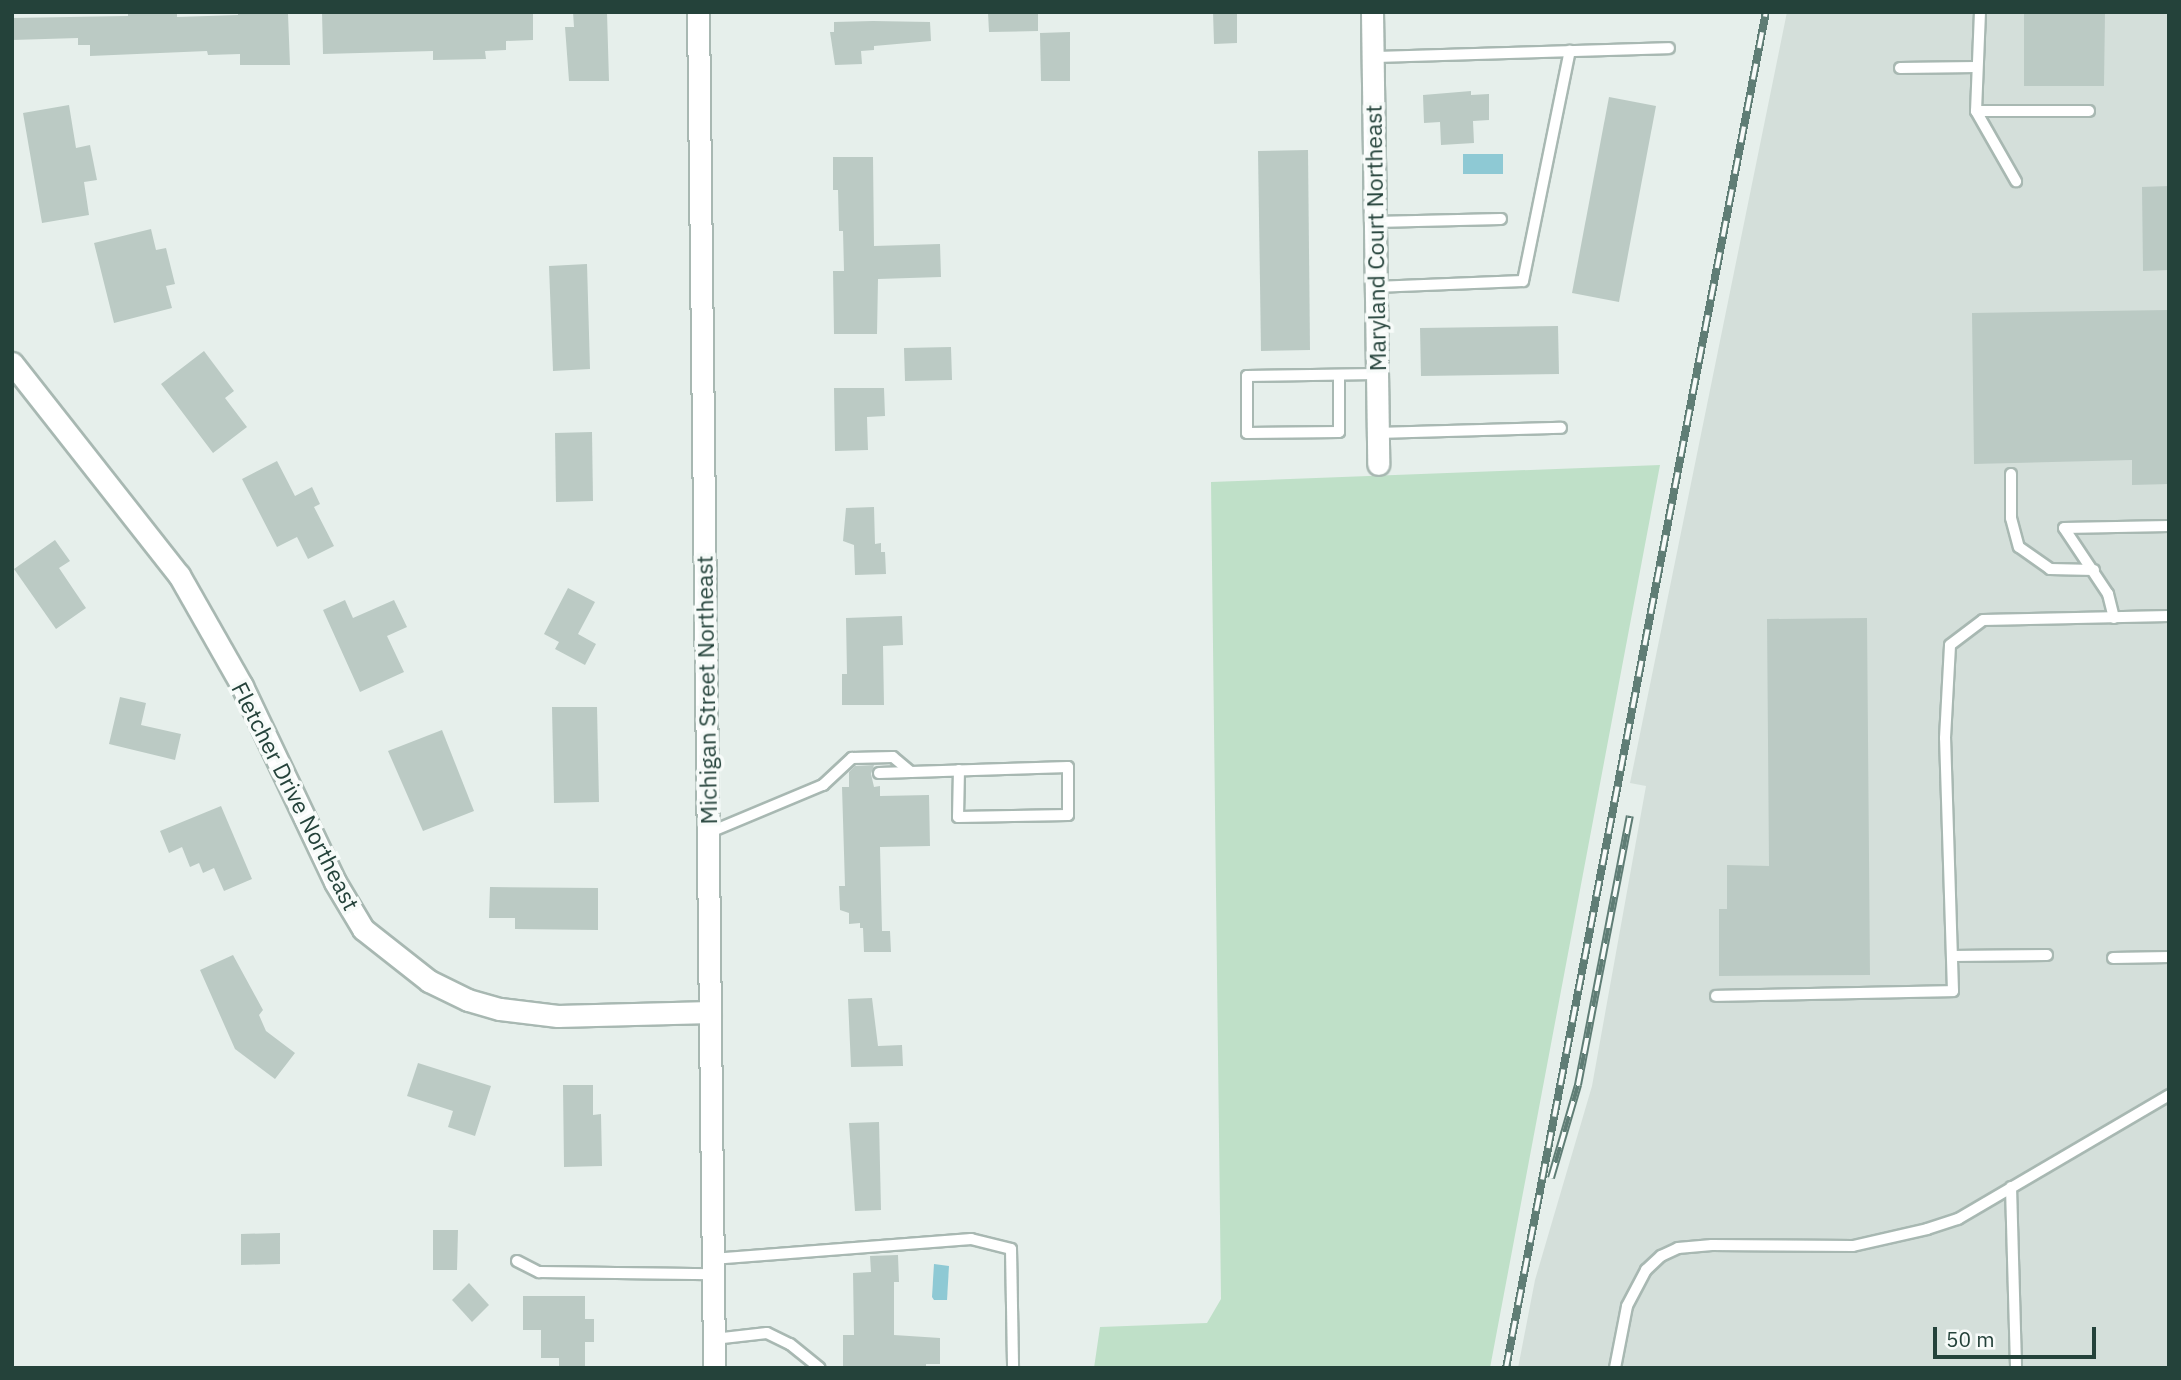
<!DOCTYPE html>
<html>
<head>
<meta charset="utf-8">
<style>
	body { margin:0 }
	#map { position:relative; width:2181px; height:1380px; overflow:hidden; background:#e6efeb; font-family:"IBM Plex Sans",sans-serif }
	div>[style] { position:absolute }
	.built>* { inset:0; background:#d4dfda }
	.green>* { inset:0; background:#bfe0c8 }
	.water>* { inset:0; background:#8ec9d4 }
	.building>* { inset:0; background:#bbcac4 }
	.roads { filter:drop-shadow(2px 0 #a8b8b2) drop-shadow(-2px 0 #a8b8b2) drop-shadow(0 2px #a8b8b2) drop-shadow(0 -2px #a8b8b2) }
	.service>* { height:10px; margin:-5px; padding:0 5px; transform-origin:5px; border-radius:5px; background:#fff }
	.minor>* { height:21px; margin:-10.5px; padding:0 10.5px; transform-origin:10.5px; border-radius:10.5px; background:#fff }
	.secondary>* { height:21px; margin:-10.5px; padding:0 10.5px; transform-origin:10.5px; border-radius:10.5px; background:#fff }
	.rail>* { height:8px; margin-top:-4px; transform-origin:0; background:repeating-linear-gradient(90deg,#f7fbf9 0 16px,#5f7d75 0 32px); box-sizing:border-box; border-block:2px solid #5f7d75 }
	span { translate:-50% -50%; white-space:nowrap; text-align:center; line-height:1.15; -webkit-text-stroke:7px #f7fbf9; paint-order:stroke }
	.street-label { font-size:23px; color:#24423a }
	.frame { position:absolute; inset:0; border:14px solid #24423a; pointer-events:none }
	.scale { position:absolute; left:1933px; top:1327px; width:163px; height:32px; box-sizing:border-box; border:4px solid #24423a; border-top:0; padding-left:9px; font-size:21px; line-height:24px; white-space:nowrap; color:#24423a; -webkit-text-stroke:5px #f7fbf9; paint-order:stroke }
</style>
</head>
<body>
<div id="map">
	<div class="built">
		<div style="clip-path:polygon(1787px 12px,2169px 12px,2169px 1368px,1518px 1368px,1535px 1280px,1592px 1086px,1646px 786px,1630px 783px)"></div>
	</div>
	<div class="green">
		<div style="clip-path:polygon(1660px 465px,1490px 1368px,1094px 1368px,1100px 1327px,1207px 1323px,1221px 1299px,1211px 482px)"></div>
	</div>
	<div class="water">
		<div style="clip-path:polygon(1463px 154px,1503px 154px,1503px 174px,1463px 174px)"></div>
		<div style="clip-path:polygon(934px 1264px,949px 1266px,947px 1300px,934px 1300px,932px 1297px)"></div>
	</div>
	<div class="building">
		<div style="clip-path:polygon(128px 12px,177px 12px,177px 17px,238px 15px,238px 12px,288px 14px,290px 65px,240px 65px,240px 54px,208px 55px,207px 51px,90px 56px,90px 45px,78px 45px,78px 38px,12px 40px,12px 18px,128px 16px)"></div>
		<div style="clip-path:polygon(322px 12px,533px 12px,533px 40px,506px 41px,506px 50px,485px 51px,486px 59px,433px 60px,433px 51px,323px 54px)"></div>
		<div style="clip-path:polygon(573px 12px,607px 12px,609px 81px,569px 81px,565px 27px,574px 27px)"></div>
		<div style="clip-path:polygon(988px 12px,1038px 12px,1038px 31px,989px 32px)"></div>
		<div style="clip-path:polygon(1213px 12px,1237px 12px,1237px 43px,1214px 44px)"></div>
		<div style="clip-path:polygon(2024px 12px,2105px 12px,2104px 86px,2024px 86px)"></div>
		<div style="clip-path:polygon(873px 21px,930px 22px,931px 41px,874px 46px,874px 50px,861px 51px,862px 64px,835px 65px,830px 32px,834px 32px,834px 22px)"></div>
		<div style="clip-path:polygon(1070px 32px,1070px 81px,1041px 81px,1040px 33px)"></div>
		<div style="clip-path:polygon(1471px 91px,1471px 95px,1489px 94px,1489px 120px,1473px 121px,1474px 143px,1441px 145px,1440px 122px,1424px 123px,1423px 95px)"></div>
		<div style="clip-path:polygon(1609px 97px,1656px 106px,1619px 302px,1572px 293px)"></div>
		<div style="clip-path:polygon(69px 105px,76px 148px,90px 145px,97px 180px,84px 182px,89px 215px,42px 223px,23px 113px)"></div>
		<div style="clip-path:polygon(1308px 150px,1310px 350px,1261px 351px,1258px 151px)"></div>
		<div style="clip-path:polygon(833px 157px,873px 157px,874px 246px,940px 244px,941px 277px,878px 279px,877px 334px,834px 334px,833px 271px,844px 271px,843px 231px,839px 231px,838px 190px,833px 190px)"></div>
		<div style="clip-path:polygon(2169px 186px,2169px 270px,2143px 271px,2142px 187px)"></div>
		<div style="clip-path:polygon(151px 229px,156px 250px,166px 248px,175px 284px,166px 286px,172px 308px,114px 323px,94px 243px)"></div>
		<div style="clip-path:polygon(587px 264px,590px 369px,553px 371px,549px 266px)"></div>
		<div style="clip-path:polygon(2169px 310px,2169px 484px,2132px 485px,2132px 460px,1974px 464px,1972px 313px)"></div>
		<div style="clip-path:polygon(1558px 326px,1559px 374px,1421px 376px,1420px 328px)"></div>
		<div style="clip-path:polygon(951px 347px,952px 380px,905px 381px,904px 348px)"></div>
		<div style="clip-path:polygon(204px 351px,234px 391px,225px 398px,247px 427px,213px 453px,161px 384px)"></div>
		<div style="clip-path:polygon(834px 388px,884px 388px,885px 416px,867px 417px,868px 450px,835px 451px)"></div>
		<div style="clip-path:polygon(592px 432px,593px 501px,556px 502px,555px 433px)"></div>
		<div style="clip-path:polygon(277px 461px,295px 496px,312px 487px,320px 504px,314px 507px,334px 546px,308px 559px,297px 537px,277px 547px,242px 479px)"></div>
		<div style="clip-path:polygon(874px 507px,875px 544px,881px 543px,881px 552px,885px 552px,886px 574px,855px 575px,854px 545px,843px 541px,846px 508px)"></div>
		<div style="clip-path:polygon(55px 540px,70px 561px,59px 568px,86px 608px,56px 629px,14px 569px)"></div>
		<div style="clip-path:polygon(568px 588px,595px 602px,578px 634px,596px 644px,585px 665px,555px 649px,559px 642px,544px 634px)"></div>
		<div style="clip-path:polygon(345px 600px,353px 618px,394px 600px,407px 627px,387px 636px,404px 672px,360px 692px,323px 610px)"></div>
		<div style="clip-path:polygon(902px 616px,903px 645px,883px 646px,884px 705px,842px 705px,842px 674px,847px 674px,846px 618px)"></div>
		<div style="clip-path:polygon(1867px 618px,1870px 975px,1719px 976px,1719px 909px,1727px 909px,1727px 865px,1769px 866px,1767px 619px)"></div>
		<div style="clip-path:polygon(120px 697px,146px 703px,141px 725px,181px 734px,175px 760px,109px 744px)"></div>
		<div style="clip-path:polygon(552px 707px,597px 707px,599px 802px,554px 803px)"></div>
		<div style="clip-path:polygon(442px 730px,474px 811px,423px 831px,388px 751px)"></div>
		<div style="clip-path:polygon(874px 765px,871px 774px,874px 787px,880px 786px,880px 796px,929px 795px,930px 846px,880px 847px,882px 931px,890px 931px,891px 952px,864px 952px,863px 928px,860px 928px,860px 923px,849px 924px,849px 913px,840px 910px,839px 886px,845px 886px,842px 787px,849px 787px,849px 772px,855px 766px)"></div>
		<div style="clip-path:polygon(221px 806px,252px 879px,224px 891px,214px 868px,203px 873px,199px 863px,190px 867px,182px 847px,169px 853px,160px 831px)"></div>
		<div style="clip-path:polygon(490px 887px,598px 888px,598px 930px,515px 929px,515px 918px,489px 918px)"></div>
		<div style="clip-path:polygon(233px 955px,263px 1010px,259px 1015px,266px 1031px,295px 1053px,275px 1079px,235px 1049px,200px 970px)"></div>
		<div style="clip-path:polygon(872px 998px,878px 1046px,902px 1045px,903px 1066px,851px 1067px,848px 999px)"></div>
		<div style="clip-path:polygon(418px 1063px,491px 1086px,475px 1136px,448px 1127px,453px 1111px,407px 1096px)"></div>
		<div style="clip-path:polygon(563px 1085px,593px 1085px,593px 1115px,601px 1114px,602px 1166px,564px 1167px)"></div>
		<div style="clip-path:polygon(879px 1122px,881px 1210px,855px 1211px,849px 1123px)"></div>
		<div style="clip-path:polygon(433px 1230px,458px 1230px,457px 1270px,433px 1270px)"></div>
		<div style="clip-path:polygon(280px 1233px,280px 1264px,241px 1265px,241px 1234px)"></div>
		<div style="clip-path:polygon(898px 1255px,899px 1282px,894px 1282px,894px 1335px,940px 1338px,940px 1364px,926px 1364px,926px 1368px,843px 1368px,843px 1335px,854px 1335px,853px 1273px,871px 1272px,870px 1256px)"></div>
		<div style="clip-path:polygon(469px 1283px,489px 1305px,472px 1322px,452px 1300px)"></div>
		<div style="clip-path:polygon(523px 1296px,585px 1296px,585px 1319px,594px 1319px,594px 1342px,585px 1342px,585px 1368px,559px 1368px,559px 1358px,541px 1358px,541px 1330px,523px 1330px)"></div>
	</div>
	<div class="roads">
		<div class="service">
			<div style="left:1980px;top:12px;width:99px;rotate:92.3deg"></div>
			<div style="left:1976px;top:111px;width:81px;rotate:60.3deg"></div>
			<div style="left:1373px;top:57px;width:296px;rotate:-1.7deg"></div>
			<div style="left:1900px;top:68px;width:76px;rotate:-0.8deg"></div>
			<div style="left:1976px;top:111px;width:113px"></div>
			<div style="left:1375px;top:222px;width:126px;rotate:-1.4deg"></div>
			<div style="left:1375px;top:287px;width:148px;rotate:-2.3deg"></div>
			<div style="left:1523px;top:281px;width:235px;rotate:-78.5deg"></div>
			<div style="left:1339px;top:375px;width:57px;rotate:90deg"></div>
			<div style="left:1339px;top:432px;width:92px;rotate:179.4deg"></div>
			<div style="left:1247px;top:433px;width:57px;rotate:-90deg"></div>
			<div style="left:1247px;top:376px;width:129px;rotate:-0.9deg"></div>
			<div style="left:1377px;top:433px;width:184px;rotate:-1.6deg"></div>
			<div style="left:2011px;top:474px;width:44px;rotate:90deg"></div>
			<div style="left:2011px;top:518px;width:30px;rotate:75deg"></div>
			<div style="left:2019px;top:547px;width:38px;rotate:35deg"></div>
			<div style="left:2050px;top:569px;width:44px;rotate:1.3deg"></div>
			<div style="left:2114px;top:618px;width:25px;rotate:-104deg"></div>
			<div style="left:2108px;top:594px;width:79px;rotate:-123.7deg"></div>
			<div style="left:2064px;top:528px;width:105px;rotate:-1.1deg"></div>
			<div style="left:879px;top:773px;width:32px;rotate:-2deg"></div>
			<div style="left:911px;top:772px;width:157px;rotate:-1.8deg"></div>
			<div style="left:1068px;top:767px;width:48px;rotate:90deg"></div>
			<div style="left:1068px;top:815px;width:110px;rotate:179deg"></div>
			<div style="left:958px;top:817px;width:47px;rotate:-88.8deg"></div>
			<div style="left:708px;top:833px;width:125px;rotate:-22.7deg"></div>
			<div style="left:823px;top:785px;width:40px;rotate:-43deg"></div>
			<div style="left:852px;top:758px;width:41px;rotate:-1.4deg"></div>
			<div style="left:893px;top:757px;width:23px;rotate:40deg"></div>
			<div style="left:1952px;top:956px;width:95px;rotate:-0.6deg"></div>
			<div style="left:2113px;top:958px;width:56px;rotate:-1deg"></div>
			<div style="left:1716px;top:996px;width:237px;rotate:-1.2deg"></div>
			<div style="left:1953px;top:991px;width:253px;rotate:-91.8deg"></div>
			<div style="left:1945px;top:738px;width:93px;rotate:-86.9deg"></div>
			<div style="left:1950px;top:645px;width:41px;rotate:-37.1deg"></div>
			<div style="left:1983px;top:620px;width:186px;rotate:-1.2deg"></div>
			<div style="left:2011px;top:1187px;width:181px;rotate:88.4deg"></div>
			<div style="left:712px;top:1259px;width:260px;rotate:-4.4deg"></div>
			<div style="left:971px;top:1239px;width:41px;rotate:14deg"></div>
			<div style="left:1011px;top:1249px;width:119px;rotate:89deg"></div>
			<div style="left:517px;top:1261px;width:25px;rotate:27deg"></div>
			<div style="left:539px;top:1272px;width:174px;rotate:0.7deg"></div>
			<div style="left:714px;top:1339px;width:53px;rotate:-6.5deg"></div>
			<div style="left:767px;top:1333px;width:25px;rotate:26deg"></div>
			<div style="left:790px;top:1344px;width:38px;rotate:39deg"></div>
			<div style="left:1615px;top:1368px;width:63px;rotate:-79deg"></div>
			<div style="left:1627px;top:1306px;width:41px;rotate:-62.2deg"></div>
			<div style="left:1646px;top:1270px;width:21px;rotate:-43deg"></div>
			<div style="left:1661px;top:1256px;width:19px;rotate:-25deg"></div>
			<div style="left:1678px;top:1248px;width:34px;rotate:-5deg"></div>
			<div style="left:1712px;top:1245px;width:141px;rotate:0.4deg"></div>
			<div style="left:1853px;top:1246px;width:76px;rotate:-12.9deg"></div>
			<div style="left:1927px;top:1229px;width:33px;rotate:-18deg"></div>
			<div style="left:1958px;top:1219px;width:245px;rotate:-30.4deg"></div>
		</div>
		<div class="minor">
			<div style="left:1372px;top:12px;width:452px;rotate:89.2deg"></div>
			<div style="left:12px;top:363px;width:270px;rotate:51.8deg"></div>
			<div style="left:179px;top:575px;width:128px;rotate:60.4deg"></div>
			<div style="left:242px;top:686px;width:217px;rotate:64.6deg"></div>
			<div style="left:335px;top:882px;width:55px;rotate:59.2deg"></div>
			<div style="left:363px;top:929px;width:84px;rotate:38.2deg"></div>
			<div style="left:429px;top:981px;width:43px;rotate:26deg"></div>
			<div style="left:468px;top:1000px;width:33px;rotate:16deg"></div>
			<div style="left:500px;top:1009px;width:58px;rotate:6.9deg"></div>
			<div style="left:558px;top:1016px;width:152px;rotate:-1.5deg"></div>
		</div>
		<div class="secondary">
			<div style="left:698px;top:12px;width:1356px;rotate:89.32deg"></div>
		</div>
	</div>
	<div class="rail">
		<div style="left:1551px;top:1178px;width:97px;rotate:-73.8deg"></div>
		<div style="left:1578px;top:1085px;width:274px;rotate:-79.1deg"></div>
		<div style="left:1506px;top:1368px;width:1381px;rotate:-79.15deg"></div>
	</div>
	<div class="street-label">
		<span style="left:1375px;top:238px;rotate:-91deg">Maryland Court Northeast</span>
		<span style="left:706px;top:690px;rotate:-91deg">Michigan Street Northeast</span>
		<span style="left:296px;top:796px;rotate:63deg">Fletcher Drive Northeast</span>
	</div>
	<div class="frame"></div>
	<div class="scale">50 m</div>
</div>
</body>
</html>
